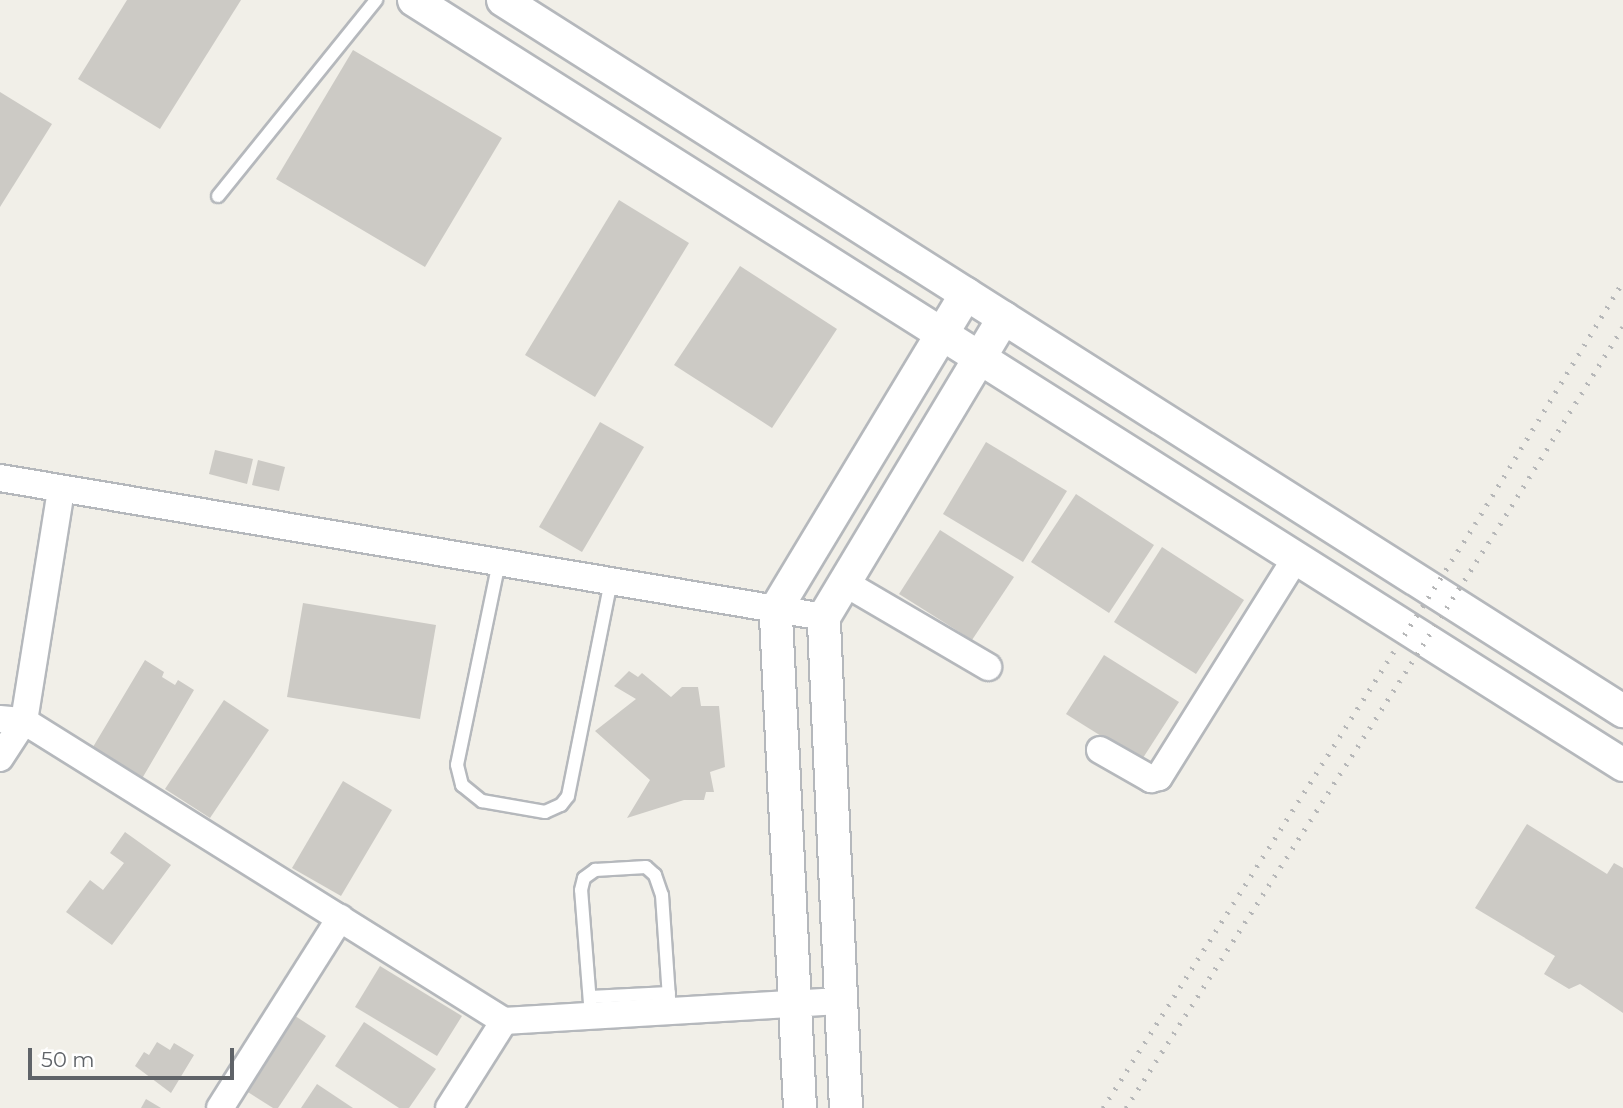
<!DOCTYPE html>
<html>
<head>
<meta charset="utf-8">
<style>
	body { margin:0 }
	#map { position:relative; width:1623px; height:1108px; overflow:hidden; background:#f1efe8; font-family:Montserrat,sans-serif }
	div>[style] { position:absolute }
	.building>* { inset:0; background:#cccac5 }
	.roads { filter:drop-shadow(2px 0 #b5b8bc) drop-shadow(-2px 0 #b5b8bc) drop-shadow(0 2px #b5b8bc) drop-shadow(0 -2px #b5b8bc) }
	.service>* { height:12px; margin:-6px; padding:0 6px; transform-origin:6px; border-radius:6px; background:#fff }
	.minor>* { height:26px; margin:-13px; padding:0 13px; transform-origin:13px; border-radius:13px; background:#fff }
	.tertiary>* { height:32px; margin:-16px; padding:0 16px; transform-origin:16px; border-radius:16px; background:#fff }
	.rail>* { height:5px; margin-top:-2.5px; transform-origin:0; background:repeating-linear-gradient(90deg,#b6b7b8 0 2px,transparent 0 11px) }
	span { translate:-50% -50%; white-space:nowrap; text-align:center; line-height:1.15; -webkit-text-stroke:5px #fff; paint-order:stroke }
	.scale { position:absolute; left:28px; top:1048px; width:206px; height:32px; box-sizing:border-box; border:4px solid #5f6368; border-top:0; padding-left:9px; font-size:21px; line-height:24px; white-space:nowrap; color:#5f6368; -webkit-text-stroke:5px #fff; paint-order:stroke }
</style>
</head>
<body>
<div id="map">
	<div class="building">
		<div style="clip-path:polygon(127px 0,241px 0,160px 129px,78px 79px)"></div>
		<div style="clip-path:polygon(353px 50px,502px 138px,425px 267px,276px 179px)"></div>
		<div style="clip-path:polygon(0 92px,52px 124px,0 207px)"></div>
		<div style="clip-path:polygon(619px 200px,689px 243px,595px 397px,525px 355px)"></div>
		<div style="clip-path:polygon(740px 266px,837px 329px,772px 428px,674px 365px)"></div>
		<div style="clip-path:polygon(600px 422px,644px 447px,582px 552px,539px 527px)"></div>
		<div style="clip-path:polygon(986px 442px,1067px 491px,1023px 562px,943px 514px)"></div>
		<div style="clip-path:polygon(215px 450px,253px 459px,247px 484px,209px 474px)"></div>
		<div style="clip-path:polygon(258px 460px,285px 467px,279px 491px,252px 485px)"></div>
		<div style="clip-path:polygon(1076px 494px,1154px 545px,1109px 613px,1031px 562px)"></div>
		<div style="clip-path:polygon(940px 530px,1014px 577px,972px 640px,899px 594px)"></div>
		<div style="clip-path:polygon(1162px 547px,1244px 600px,1196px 674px,1114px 622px)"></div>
		<div style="clip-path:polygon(303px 603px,436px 625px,420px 719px,287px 697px)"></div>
		<div style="clip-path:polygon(1104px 655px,1179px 702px,1141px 761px,1066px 714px)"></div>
		<div style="clip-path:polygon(145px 660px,164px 672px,162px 677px,175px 685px,178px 680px,194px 690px,140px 782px,90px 752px)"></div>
		<div style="clip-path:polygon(629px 671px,638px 677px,642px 673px,671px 697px,682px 687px,698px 687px,701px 706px,719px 706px,725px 767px,710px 772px,714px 792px,706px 792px,704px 800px,684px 800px,627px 818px,650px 780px,595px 731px,636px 699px,614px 686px)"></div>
		<div style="clip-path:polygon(224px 700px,269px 730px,210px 818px,165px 789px)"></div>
		<div style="clip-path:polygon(343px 781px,392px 810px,341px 896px,292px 868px)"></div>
		<div style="clip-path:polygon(1527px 824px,1607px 874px,1614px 863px,1623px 868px,1623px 1013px,1580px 984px,1569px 989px,1544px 974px,1555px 956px,1475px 908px)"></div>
		<div style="clip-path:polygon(125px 832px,171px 865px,112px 945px,66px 912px,90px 880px,103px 890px,124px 863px,110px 853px)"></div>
		<div style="clip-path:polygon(380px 966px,462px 1016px,437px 1056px,355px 1007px)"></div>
		<div style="clip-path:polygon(289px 1012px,326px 1036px,278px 1108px,273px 1108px,240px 1087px)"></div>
		<div style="clip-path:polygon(364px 1022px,436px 1069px,409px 1108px,399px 1108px,335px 1066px)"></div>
		<div style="clip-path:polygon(157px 1042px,170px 1050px,174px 1043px,194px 1055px,171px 1093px,135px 1066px,144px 1052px,149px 1055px)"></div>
		<div style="clip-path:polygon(317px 1084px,353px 1108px,301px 1108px)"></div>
		<div style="clip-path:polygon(146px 1099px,161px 1108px,141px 1108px)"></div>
	</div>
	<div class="roads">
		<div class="service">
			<div style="left:218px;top:196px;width:252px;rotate:-51.1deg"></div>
			<div style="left:499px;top:562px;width:207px;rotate:101.7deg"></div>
			<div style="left:457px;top:765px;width:21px;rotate:76deg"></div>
			<div style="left:462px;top:785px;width:26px;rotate:39deg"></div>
			<div style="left:482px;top:801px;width:64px;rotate:9.9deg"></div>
			<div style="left:545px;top:812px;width:17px;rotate:-24deg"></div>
			<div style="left:561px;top:805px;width:11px;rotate:-52deg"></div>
			<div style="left:568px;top:796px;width:219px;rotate:-78.7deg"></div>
			<div style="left:590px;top:997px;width:79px;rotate:-2.9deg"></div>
			<div style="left:591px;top:1016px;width:126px;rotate:-94.5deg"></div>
			<div style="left:581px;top:890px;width:12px;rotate:-76deg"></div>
			<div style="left:584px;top:878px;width:14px;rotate:-36deg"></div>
			<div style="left:595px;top:870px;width:51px;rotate:-3.4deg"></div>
			<div style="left:646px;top:867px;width:12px;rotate:42deg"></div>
			<div style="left:655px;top:875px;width:21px;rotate:71deg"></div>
			<div style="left:662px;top:895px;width:116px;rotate:86.1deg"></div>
		</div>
		<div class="minor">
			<div style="left:0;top:478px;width:836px;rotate:9.58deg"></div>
			<div style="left:845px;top:583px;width:166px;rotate:30.4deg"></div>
			<div style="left:0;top:719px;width:24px;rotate:5deg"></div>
			<div style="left:24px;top:721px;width:566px;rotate:32.01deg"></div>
			<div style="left:1100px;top:750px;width:59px;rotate:29.6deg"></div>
			<div style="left:1151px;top:779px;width:8px;rotate:-14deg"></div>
			<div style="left:1159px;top:777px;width:258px;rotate:-58deg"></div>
			<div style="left:0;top:758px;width:44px;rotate:-57deg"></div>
			<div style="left:24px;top:721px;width:235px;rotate:-80.9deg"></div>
			<div style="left:220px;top:1108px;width:225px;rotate:-57.7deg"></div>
			<div style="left:449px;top:1108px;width:103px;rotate:-57.7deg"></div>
			<div style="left:504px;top:1021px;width:340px;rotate:-3.4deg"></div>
		</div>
		<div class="tertiary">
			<div style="left:414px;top:0;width:1431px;rotate:32.32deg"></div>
			<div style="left:503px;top:0;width:1327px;rotate:32.41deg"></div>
			<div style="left:800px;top:1108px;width:500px;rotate:-92.8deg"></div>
			<div style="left:776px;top:609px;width:368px;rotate:-58.9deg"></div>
			<div style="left:846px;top:1108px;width:491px;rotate:-92.6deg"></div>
			<div style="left:824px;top:617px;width:349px;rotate:-59deg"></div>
		</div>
	</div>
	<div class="rail">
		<div style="left:1103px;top:1108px;width:692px;rotate:-57.5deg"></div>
		<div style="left:1475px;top:524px;width:284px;rotate:-58.6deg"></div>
		<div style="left:1126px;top:1108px;width:682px;rotate:-57.34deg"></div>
		<div style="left:1494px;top:534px;width:244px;rotate:-58.1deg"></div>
	</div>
	<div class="scale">50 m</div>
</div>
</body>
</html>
